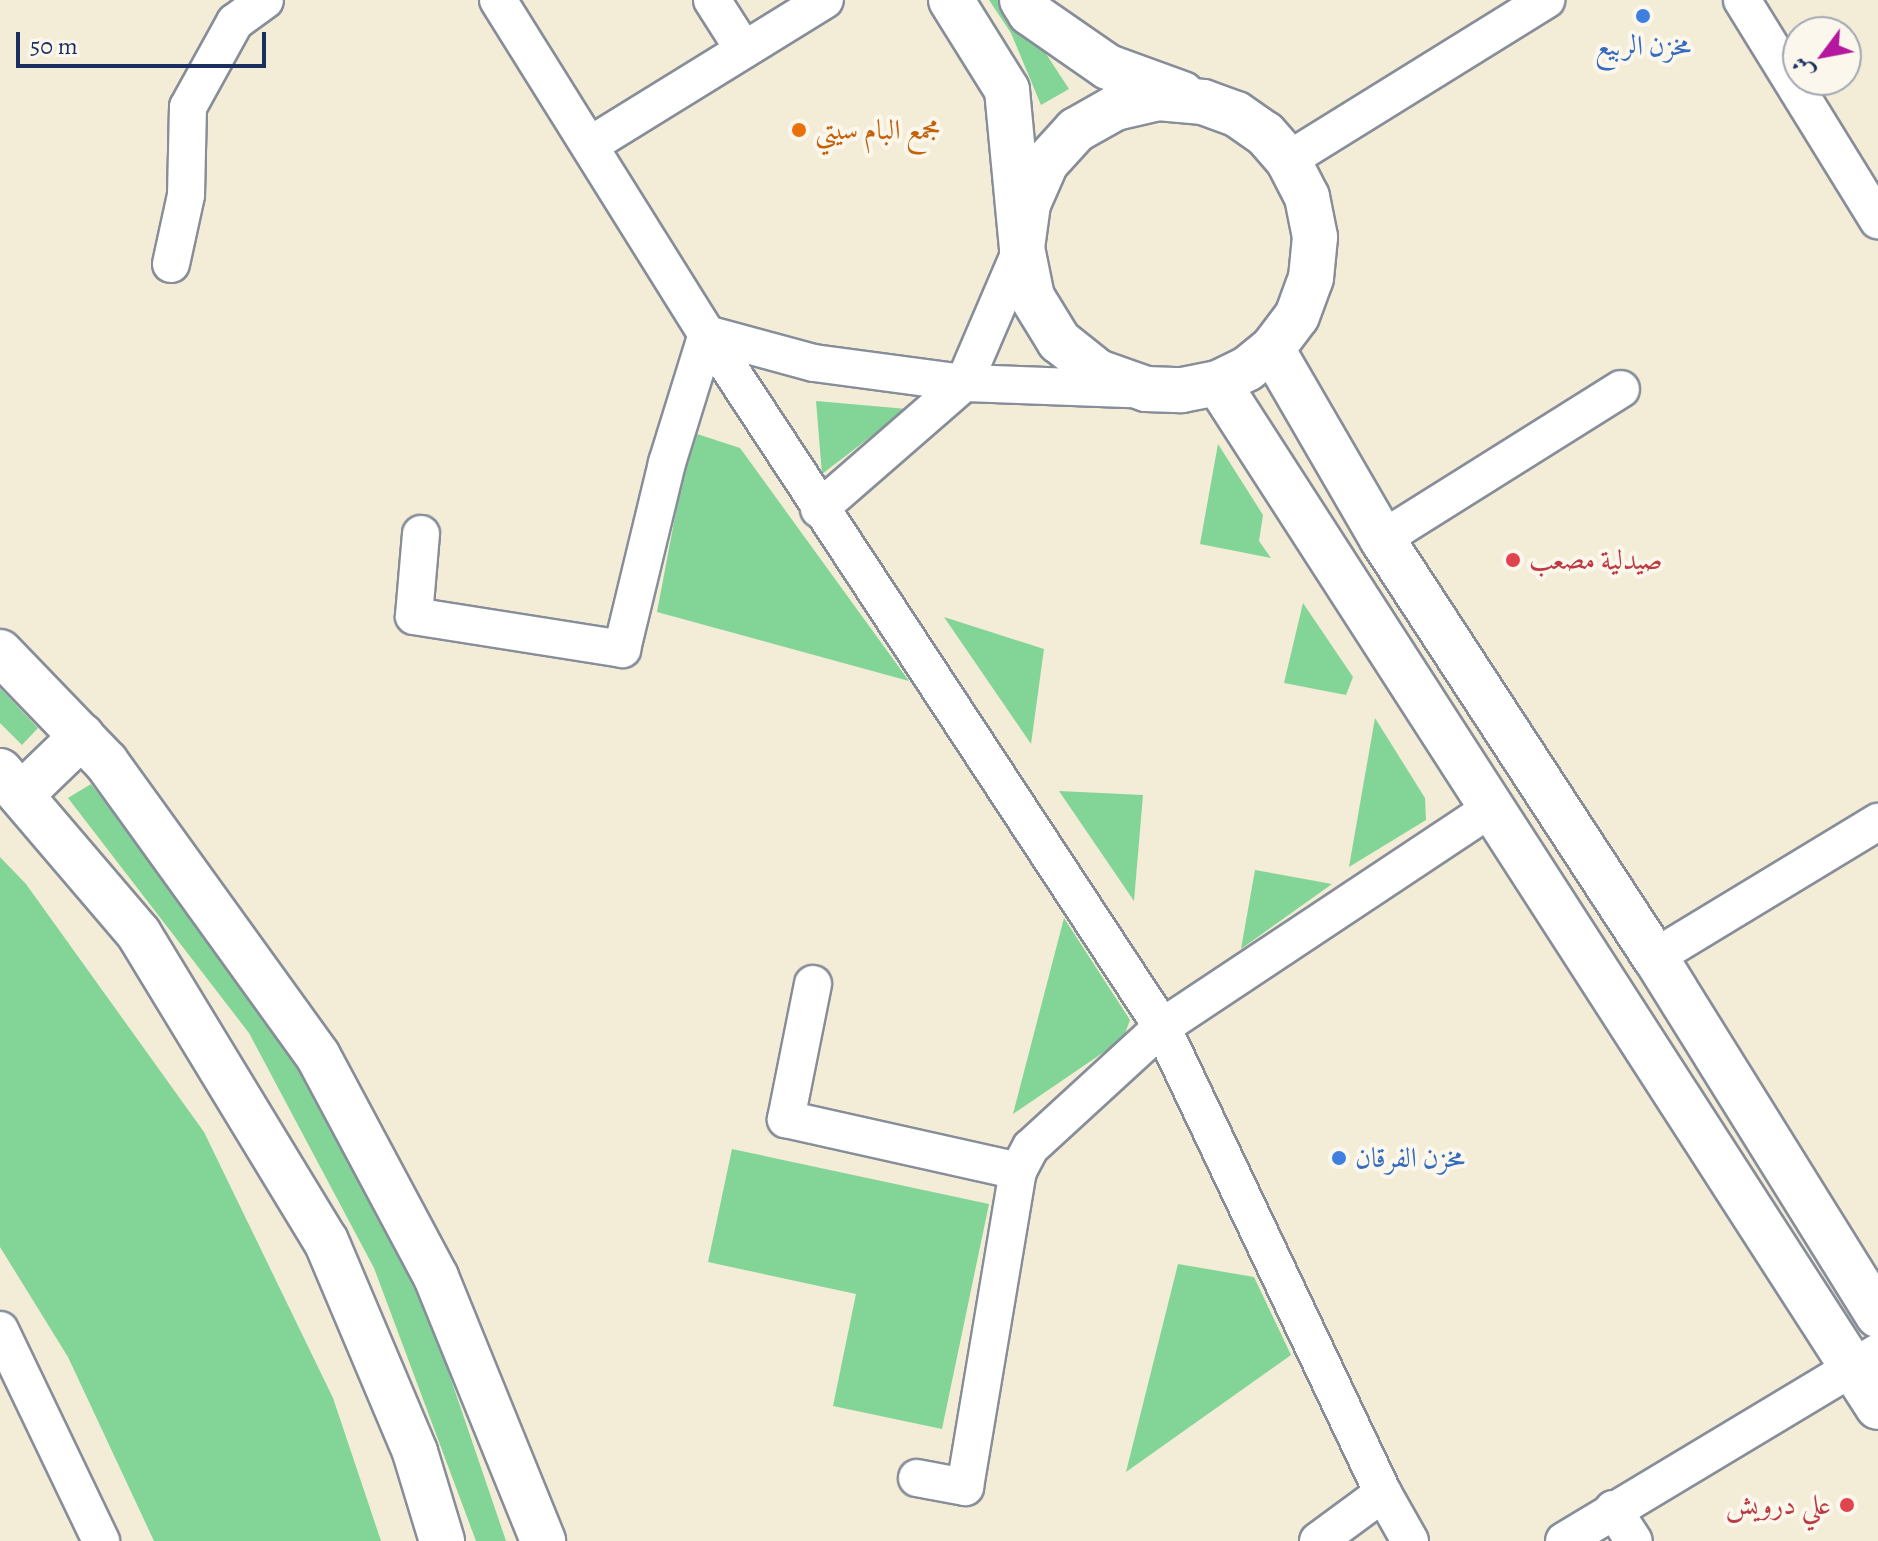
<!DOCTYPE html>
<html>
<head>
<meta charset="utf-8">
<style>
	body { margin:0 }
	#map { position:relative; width:1878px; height:1541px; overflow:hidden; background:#f3ecd6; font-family:Alegreya,Amiri,serif }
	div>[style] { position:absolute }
	.green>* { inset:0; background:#83d597 }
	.roads { filter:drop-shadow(2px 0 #878e9a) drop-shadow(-2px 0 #878e9a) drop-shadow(0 2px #878e9a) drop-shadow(0 -2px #878e9a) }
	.minor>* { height:36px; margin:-18px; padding:0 18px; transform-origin:18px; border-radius:18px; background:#fff }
	.major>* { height:44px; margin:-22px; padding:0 22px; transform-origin:22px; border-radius:22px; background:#fff }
	.dots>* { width:22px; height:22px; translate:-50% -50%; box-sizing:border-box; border:4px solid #fbf7ec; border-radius:50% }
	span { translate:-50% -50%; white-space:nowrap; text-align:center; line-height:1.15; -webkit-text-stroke:8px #fbf7ec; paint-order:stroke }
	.shop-label { font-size:28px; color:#366cbe }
	.left { translate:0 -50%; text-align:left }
	.food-label { font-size:28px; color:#c56008 }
	.health-label { font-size:28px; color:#be3a42 }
	.right { translate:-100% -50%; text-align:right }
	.north { position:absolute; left:1782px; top:16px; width:80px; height:80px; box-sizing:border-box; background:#fbf7ec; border:2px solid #a1a7b3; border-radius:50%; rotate:238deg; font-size:22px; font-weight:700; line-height:32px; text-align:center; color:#1b2f5e }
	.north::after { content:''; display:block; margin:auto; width:28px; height:36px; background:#b5179e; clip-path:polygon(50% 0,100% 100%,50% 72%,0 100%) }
	.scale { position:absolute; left:16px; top:32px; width:250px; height:36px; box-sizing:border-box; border:4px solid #1b2f5e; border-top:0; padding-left:10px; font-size:24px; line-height:28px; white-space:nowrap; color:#1b2f5e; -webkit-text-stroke:6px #fbf7ec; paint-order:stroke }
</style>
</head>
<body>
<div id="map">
	<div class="green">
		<div style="clip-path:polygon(989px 0,1011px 0,1069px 89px,1041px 105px,1011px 33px)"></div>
		<div style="clip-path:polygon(816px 401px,907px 409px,822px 474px)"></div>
		<div style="clip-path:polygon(691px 432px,740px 448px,909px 681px,657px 612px)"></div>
		<div style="clip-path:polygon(1218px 444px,1263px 515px,1259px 541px,1271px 558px,1200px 544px)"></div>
		<div style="clip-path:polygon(1303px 603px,1353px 677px,1346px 695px,1284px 683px)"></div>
		<div style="clip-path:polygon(944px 617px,1044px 649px,1031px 744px)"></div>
		<div style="clip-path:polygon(0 688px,38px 728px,22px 745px,0 723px)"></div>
		<div style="clip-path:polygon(1375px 718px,1425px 798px,1426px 820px,1349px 867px)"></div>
		<div style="clip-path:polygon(91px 784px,283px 1035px,424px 1300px,506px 1541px,476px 1541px,374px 1268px,249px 1033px,68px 798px)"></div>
		<div style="clip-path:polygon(1059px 791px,1143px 795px,1134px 901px)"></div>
		<div style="clip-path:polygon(0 857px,26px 884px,204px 1132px,333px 1398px,381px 1541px,154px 1541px,68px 1357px,0 1247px)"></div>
		<div style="clip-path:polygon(1255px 870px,1332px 884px,1241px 949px)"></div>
		<div style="clip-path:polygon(1064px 918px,1130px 1020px,1123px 1039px,1013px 1114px)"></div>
		<div style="clip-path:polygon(732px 1149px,989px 1204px,942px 1429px,833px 1406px,856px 1294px,708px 1262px)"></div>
		<div style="clip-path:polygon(1178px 1264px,1254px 1277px,1291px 1355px,1126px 1472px)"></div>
	</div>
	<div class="roads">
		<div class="minor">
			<div style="left:498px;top:0;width:394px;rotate:58deg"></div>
			<div style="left:707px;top:334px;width:111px;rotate:15.2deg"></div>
			<div style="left:814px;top:363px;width:151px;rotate:7.6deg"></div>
			<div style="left:964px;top:383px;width:147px;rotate:-66.8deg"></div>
			<div style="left:712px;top:0;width:59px;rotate:57.4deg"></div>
			<div style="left:1742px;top:0;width:259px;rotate:58.3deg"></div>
			<div style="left:590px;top:145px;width:276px;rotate:-31.7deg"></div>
			<div style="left:1288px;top:160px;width:304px;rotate:-31.8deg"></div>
			<div style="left:171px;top:264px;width:71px;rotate:-77.7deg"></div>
			<div style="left:186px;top:195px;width:88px;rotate:-88.7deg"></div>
			<div style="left:188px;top:107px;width:97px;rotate:-61.1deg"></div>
			<div style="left:235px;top:22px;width:37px;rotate:-36deg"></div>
			<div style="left:819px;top:509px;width:192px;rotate:-41deg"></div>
			<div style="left:964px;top:383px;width:164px;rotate:2.1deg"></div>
			<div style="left:421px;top:534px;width:82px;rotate:94.9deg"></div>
			<div style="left:414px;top:616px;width:211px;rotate:9deg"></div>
			<div style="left:622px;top:649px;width:191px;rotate:-76.4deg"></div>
			<div style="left:667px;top:463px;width:135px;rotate:-72.8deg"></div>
			<div style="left:707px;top:334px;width:829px;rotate:56.71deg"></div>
			<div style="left:1162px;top:1027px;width:516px;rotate:64.63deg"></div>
			<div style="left:1383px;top:1493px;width:55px;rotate:60.6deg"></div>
			<div style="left:1382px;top:539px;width:282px;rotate:-32.1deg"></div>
			<div style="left:1655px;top:957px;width:261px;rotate:-31.2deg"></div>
			<div style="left:813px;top:984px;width:138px;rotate:101.3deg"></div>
			<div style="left:786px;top:1119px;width:238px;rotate:12.6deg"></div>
			<div style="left:0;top:1330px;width:234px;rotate:64.4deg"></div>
			<div style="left:917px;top:1478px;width:49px;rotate:10.6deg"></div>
			<div style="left:965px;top:1487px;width:320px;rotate:-80.5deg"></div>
			<div style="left:1018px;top:1171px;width:27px;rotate:-62deg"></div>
			<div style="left:1031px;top:1147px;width:178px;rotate:-42.5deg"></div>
			<div style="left:1162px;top:1027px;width:397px;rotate:-33.6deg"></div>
			<div style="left:1613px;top:1509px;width:38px;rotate:57deg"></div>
			<div style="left:1318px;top:1541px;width:81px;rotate:-36.4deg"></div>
			<div style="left:1564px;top:1541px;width:366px;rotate:-31deg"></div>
		</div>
		<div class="major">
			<div style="left:951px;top:0;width:106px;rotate:58.1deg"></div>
			<div style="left:1007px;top:90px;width:159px;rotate:84.6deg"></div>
			<div style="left:1022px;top:248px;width:50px;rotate:78.5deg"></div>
			<div style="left:1032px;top:297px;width:52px;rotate:58.5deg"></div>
			<div style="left:1059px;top:341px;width:50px;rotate:38.5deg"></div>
			<div style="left:1098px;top:372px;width:51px;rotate:19.5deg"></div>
			<div style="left:1146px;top:389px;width:36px;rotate:2deg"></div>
			<div style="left:1182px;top:390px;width:37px;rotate:-11deg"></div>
			<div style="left:1218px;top:383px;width:32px;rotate:-26deg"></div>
			<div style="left:1247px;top:369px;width:32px;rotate:-39deg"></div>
			<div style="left:1272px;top:349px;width:41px;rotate:-52.9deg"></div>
			<div style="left:1297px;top:316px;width:40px;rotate:-69.8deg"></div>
			<div style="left:1311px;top:278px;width:41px;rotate:-84.4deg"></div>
			<div style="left:1315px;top:237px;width:41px;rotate:-101.3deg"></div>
			<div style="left:1307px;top:197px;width:42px;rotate:-117.2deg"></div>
			<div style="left:1288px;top:160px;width:35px;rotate:-131deg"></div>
			<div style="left:1265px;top:134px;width:35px;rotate:-145deg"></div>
			<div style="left:1236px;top:114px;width:35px;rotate:-160deg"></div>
			<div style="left:1203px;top:102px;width:45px;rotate:-174.9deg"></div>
			<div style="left:1158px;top:98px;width:44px;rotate:166.9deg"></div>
			<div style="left:1115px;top:108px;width:45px;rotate:150.6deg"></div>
			<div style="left:1076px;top:130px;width:45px;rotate:132.3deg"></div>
			<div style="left:1046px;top:163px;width:45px;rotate:113.7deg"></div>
			<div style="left:1028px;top:204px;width:44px;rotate:97.8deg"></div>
			<div style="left:1022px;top:0;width:15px;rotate:58deg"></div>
			<div style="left:1030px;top:13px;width:95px;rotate:34.7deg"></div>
			<div style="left:1108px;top:67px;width:79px;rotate:20deg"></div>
			<div style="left:1272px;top:349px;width:220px;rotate:59.9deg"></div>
			<div style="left:1382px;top:539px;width:499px;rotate:56.9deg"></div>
			<div style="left:1655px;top:957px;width:422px;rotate:58.1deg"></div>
			<div style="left:1218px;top:383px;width:1218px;rotate:57.2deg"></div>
			<div style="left:0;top:652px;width:153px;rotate:46.1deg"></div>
			<div style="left:106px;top:762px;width:362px;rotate:54.2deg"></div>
			<div style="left:318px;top:1056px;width:251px;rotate:61.9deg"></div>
			<div style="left:436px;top:1277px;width:285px;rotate:67.9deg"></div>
			<div style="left:0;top:771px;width:214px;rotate:49.5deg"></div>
			<div style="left:139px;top:934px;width:359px;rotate:58.7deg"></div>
			<div style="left:326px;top:1241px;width:229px;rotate:67.1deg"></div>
			<div style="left:415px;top:1452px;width:93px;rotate:73.1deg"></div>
			<div style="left:23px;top:793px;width:82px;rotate:-44deg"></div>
		</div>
	</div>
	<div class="dots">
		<div style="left:1643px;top:16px;background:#3f7fe0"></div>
		<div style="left:799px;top:130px;background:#e8710a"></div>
		<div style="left:1513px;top:560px;background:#e0444e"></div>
		<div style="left:1339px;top:1158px;background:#3f7fe0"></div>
		<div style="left:1847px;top:1505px;background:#e0444e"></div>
	</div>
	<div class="shop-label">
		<span style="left:1643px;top:46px">مخزن الربيع</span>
		<span class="left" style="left:1355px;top:1158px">مخزن الفرقان</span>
	</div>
	<div class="food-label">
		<span class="left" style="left:815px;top:130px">مجمع البام سيتي</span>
	</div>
	<div class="health-label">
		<span class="left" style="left:1529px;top:560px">صيدلية مصعب</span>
		<span class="right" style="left:1831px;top:1505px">علي درويش</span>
	</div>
	<div class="north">ش</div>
	<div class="scale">50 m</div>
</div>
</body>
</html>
